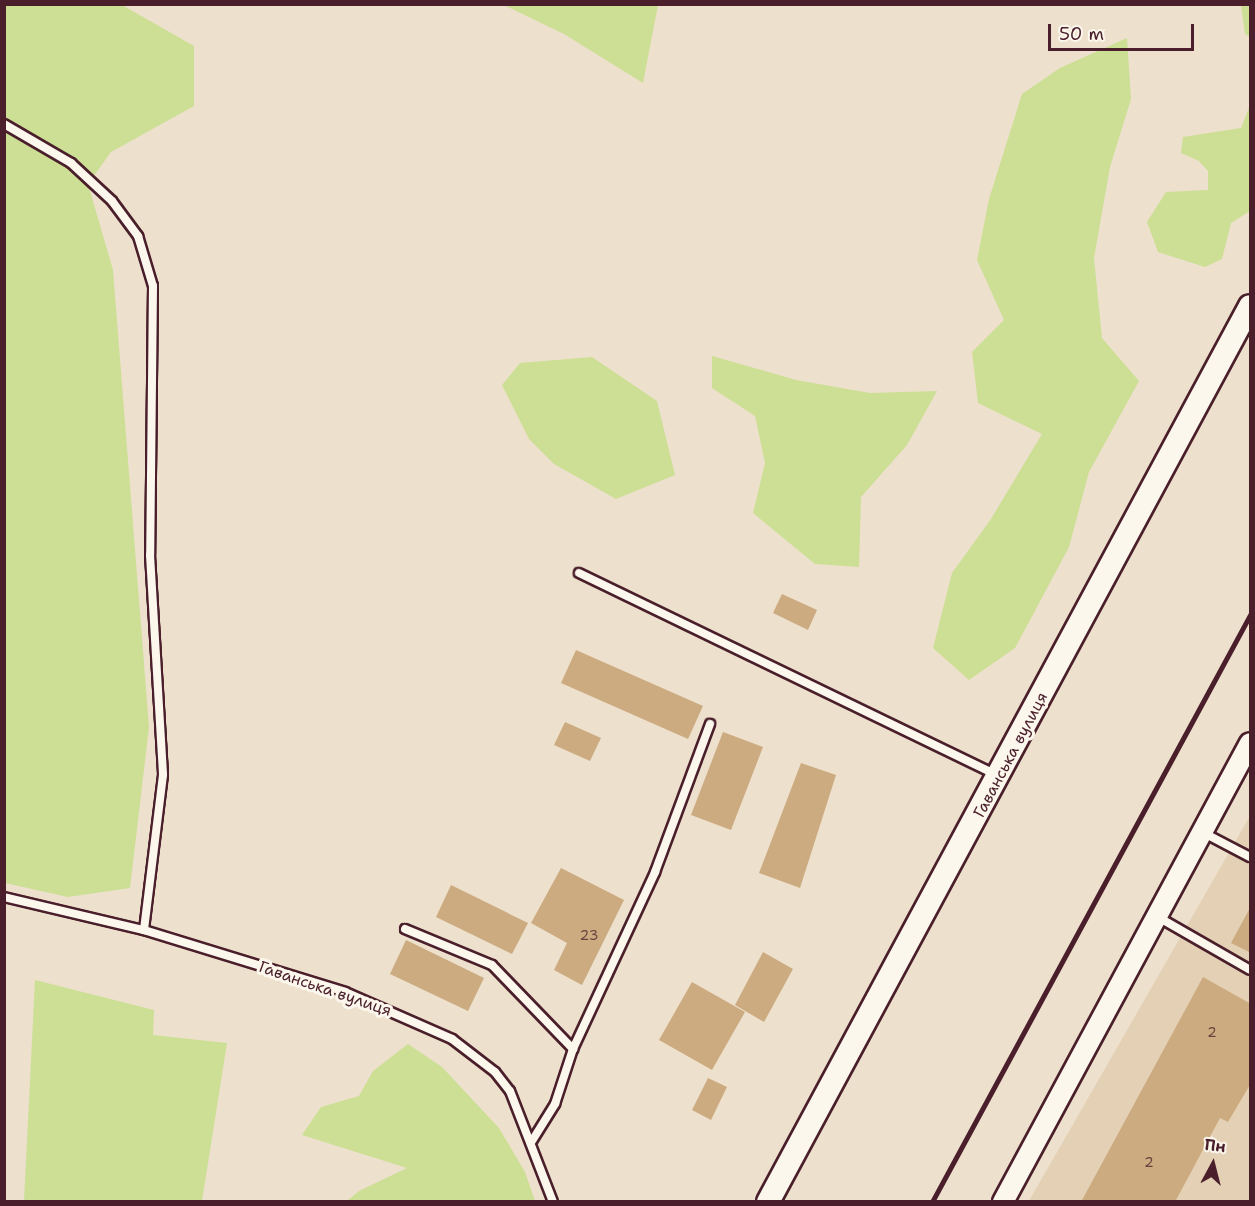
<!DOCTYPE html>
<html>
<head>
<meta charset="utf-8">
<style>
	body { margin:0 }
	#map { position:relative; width:1255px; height:1206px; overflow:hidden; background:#ede0cc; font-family:"Shantell Sans",sans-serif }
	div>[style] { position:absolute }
	.built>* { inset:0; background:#e3d0b5 }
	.green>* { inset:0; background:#ccdf94 }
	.building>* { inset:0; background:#cdab80 }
	.roads { filter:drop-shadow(2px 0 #4a1f2b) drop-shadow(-2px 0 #4a1f2b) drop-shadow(0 2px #4a1f2b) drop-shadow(0 -2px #4a1f2b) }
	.service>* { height:8px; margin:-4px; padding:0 4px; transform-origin:4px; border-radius:4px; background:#fbf7ec }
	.tertiary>* { height:20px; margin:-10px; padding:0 10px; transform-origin:10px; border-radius:10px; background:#fbf7ec }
	.secondary>* { height:22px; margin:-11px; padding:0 11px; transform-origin:11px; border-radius:11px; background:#fbf7ec }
	.rail>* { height:4.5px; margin:-2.25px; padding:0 2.25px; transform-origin:2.25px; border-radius:2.25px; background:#4a1f2b }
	span { translate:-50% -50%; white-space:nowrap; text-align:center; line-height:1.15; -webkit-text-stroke:6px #fbf7ec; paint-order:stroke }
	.number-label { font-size:14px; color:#6b4240 }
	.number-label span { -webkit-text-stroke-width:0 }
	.street-label { font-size:16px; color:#4a1f2b }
	.frame { position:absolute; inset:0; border:6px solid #4a1f2b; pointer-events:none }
	.north { position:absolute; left:1183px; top:1134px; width:60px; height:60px; -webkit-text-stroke:4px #fbf7ec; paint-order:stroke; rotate:7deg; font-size:16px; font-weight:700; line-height:24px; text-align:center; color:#4a1f2b }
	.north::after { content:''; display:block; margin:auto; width:21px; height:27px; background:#4a1f2b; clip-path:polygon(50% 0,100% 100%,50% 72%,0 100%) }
	.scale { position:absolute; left:1048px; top:24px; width:146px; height:27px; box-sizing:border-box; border:3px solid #4a1f2b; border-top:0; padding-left:8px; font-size:18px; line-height:21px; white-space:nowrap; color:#4a1f2b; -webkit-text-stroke:4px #fbf7ec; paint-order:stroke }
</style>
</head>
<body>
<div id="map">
	<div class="built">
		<div style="clip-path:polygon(1250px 816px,1250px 1201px,1029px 1201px)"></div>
	</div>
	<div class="green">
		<div style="clip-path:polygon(5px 5px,122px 5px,194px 46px,194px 106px,111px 152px,88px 184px,113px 270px,149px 727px,130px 888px,68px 897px,5px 883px)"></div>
		<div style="clip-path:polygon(504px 5px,658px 5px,643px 83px,564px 34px)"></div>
		<div style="clip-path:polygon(1241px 5px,1250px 5px,1250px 37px,1245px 34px)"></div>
		<div style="clip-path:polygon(1127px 38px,1131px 99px,1110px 167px,1094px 258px,1102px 338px,1139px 381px,1089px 472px,1069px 547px,1015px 648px,969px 680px,933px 648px,952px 573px,991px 519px,1042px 434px,978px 403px,972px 352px,1004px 320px,977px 260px,989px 199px,1022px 94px,1060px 68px)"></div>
		<div style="clip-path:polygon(1250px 105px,1250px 211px,1231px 223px,1222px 259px,1205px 267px,1158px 252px,1147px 222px,1166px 192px,1208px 190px,1208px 171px,1199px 161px,1181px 153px,1183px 137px,1241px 128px)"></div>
		<div style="clip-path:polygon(712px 356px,796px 380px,870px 393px,937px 391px,907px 445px,861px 497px,859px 567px,815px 564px,753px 513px,765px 463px,755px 416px,712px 388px)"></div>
		<div style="clip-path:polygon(592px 357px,657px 401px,675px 475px,616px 499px,554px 464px,529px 439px,502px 385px,520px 363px)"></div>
		<div style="clip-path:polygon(35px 980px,154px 1010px,153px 1035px,227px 1043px,202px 1201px,24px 1201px)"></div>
		<div style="clip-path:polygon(408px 1044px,442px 1067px,499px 1128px,525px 1172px,535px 1201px,347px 1201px,359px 1191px,407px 1168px,302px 1135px,321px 1107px,359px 1096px,373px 1071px)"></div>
	</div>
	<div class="building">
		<div style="clip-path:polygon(782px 594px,817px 610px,808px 630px,773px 613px)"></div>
		<div style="clip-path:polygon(576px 650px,703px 706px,688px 739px,561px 683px)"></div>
		<div style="clip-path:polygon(565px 722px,601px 738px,590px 761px,554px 745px)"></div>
		<div style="clip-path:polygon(723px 732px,763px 747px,731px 830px,691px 815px)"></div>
		<div style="clip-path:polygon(801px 763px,836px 775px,800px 888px,759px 873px)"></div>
		<div style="clip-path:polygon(561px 868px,624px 900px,582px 985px,554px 970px,567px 943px,531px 923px)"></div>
		<div style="clip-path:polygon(451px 885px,528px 923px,512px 954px,436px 917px)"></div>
		<div style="clip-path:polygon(1251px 906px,1251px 953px,1231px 943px)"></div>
		<div style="clip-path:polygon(406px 940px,484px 978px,468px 1011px,390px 974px)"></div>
		<div style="clip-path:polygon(763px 952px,793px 969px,764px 1022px,735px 1005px)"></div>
		<div style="clip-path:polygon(1203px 977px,1251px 1004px,1251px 1083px,1228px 1122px,1220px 1118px,1175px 1202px,1081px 1202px)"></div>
		<div style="clip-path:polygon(692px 982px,745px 1012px,712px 1070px,659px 1040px)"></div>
		<div style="clip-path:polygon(708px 1078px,727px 1087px,711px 1120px,692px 1110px)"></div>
	</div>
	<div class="roads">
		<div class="service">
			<div style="left:4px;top:124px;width:78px;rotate:30.2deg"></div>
			<div style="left:71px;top:163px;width:56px;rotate:42.8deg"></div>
			<div style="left:112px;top:201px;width:44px;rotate:53.4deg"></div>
			<div style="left:138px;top:236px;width:52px;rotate:73.3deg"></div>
			<div style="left:153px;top:286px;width:269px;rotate:90.6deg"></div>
			<div style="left:150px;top:555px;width:220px;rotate:86.6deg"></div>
			<div style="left:163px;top:775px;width:156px;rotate:97deg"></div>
			<div style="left:579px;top:573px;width:462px;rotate:25.8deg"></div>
			<div style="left:1204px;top:833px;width:52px;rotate:27.6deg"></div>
			<div style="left:4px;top:897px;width:144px;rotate:13.3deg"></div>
			<div style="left:144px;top:930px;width:210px;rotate:17.1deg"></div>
			<div style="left:345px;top:992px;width:117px;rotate:23.7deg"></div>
			<div style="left:452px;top:1039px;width:54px;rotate:37.5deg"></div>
			<div style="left:495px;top:1072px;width:24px;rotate:52deg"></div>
			<div style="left:510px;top:1091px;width:119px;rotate:68.8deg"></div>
			<div style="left:1158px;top:917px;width:106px;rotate:29.9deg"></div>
			<div style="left:405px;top:929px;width:94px;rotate:22.5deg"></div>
			<div style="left:492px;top:965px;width:117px;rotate:46deg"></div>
			<div style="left:532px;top:1141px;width:44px;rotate:-58.1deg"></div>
			<div style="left:555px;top:1104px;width:58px;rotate:-71.9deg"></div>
			<div style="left:573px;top:1049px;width:195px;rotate:-65.1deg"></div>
			<div style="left:655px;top:872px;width:158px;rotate:-69.6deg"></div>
		</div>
		<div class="tertiary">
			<div style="left:1003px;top:1202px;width:521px;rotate:-61.71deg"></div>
		</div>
		<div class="secondary">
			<div style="left:768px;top:1202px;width:1017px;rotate:-61.72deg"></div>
		</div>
	</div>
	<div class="rail">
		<div style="left:932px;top:1202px;width:668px;rotate:-61.55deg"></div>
	</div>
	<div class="number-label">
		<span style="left:589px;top:935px">23</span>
		<span style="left:1212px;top:1032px">2</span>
		<span style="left:1149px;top:1162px">2</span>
	</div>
	<div class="street-label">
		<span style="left:1011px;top:755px;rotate:-62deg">Гаванська вулиця</span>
		<span style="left:325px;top:989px;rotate:19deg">Гаванська вулиця</span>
	</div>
	<div class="frame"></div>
	<div class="north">Пн</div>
	<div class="scale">50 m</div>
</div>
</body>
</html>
